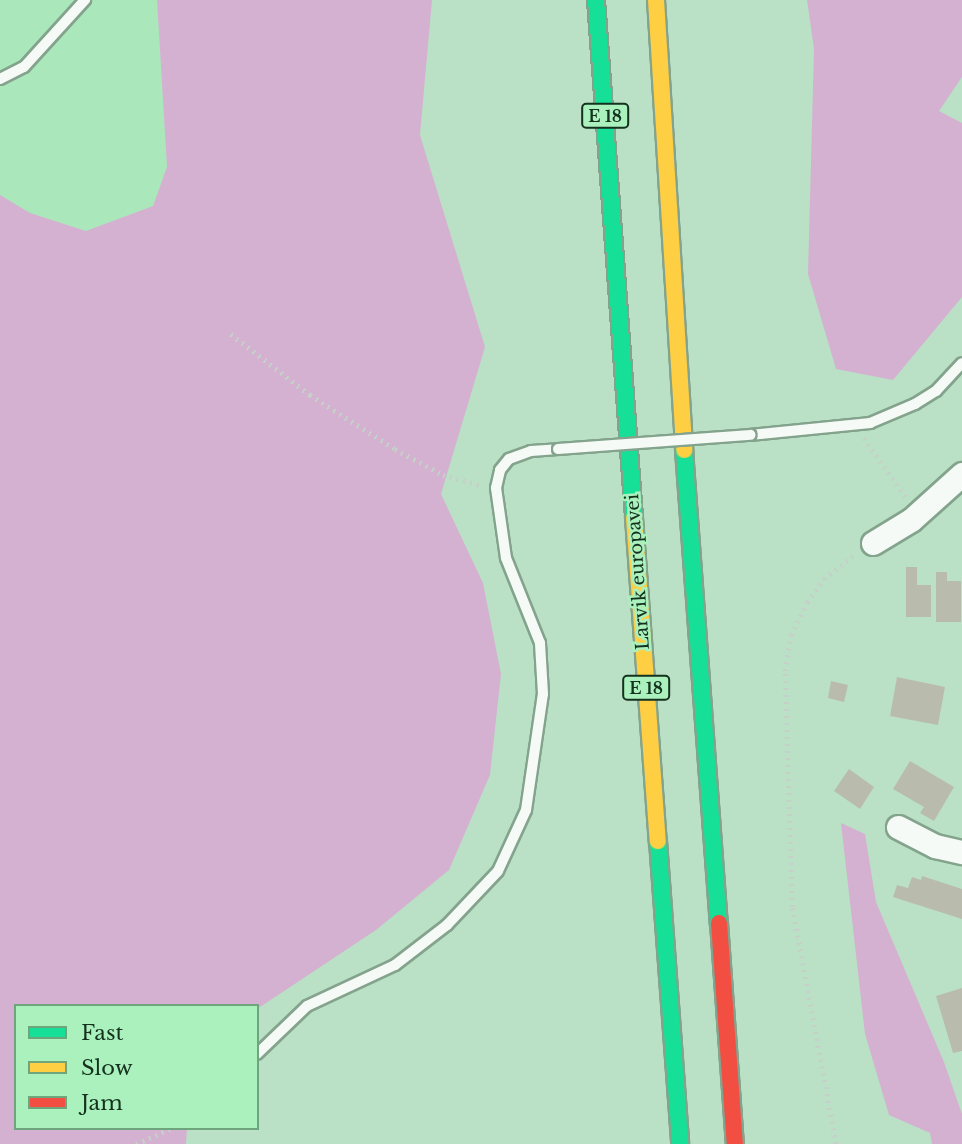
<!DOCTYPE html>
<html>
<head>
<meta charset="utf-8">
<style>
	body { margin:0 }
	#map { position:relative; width:962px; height:1144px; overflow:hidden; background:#bae1c5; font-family:"Libre Baskerville",serif }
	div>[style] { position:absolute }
	.built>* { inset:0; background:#aae7bb }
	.green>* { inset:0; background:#d4b1d1 }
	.building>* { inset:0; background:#b9bcac }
	.path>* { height:4.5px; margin-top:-2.25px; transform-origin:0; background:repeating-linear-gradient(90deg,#c5d1c8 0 2px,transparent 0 7px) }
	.roads { filter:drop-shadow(2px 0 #84a38d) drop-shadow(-2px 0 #84a38d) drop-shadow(0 2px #84a38d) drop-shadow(0 -2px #84a38d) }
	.lane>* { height:10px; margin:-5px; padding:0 5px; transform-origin:5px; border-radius:5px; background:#f5faf6 }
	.street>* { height:23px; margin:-11.5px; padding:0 11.5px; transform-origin:11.5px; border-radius:11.5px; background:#f5faf6 }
	.fast>* { height:16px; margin:-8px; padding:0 8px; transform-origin:8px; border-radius:8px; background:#16e098 }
	.slow>* { height:16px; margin:-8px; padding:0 8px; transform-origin:8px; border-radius:8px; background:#ffcf43 }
	.jam>* { height:16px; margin:-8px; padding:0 8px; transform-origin:8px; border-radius:8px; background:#f24e42 }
	.bridges { filter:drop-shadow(2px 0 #84a38d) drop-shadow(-2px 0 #84a38d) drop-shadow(0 2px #84a38d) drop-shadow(0 -2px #84a38d) }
	.lane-bridge>* { height:10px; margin:-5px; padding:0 5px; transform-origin:5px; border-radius:5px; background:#f5faf6 }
	span { translate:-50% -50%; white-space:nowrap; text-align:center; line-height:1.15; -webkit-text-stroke:5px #aaf1bd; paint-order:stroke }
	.shield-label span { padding:2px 5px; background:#aaf1bd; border:2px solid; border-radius:5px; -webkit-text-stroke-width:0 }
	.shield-label { font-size:16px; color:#15321e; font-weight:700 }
	.street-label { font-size:18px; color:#15321e }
	.legend { position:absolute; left:14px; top:1004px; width:245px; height:126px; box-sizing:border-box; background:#aaf1bd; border:2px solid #6ea57d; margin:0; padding:9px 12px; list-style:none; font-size:21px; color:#15321e }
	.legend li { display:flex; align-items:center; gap:14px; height:35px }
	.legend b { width:35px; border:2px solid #6ea57d }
</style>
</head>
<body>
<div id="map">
	<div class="built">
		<div style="clip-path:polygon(0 0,157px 0,167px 167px,153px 206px,86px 231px,30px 213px,0 195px)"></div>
	</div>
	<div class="green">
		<div style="clip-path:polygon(157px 0,432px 0,420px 135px,485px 347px,441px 494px,483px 583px,501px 674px,490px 775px,449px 870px,376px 930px,257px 1009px,257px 1006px,16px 1006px,16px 1128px,187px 1128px,186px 1144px,0 1144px,0 195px,30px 213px,86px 231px,153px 206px,167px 167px)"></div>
		<div style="clip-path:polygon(807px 0,962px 0,962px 77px,939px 111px,962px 123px,962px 297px,893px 380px,836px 369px,808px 274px,814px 49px)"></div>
		<div style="clip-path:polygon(841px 823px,865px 834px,876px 902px,944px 1062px,962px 1114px,962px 1144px,932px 1144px,930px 1133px,889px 1115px,865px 1034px)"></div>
	</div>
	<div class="building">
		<div style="clip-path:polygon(906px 567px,917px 567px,917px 585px,931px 585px,931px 617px,906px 617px)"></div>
		<div style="clip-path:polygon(936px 572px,947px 572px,947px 581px,961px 581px,961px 622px,936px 622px)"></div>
		<div style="clip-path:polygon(897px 677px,945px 687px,938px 725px,890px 716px)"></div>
		<div style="clip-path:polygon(831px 681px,848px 685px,844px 702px,828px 698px)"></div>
		<div style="clip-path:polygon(910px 761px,954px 787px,934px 821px,920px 813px,924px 807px,893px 789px)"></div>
		<div style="clip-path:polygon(849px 769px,874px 787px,860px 809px,834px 791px)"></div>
		<div style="clip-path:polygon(922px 876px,962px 889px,962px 919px,893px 897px,897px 885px,908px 888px,912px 877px,921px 880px)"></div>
		<div style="clip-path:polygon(962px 988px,962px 1051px,953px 1053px,936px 996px)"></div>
	</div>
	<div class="path">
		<div style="left:231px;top:334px;width:100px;rotate:37.7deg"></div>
		<div style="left:310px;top:395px;width:101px;rotate:32.4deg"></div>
		<div style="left:395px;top:449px;width:55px;rotate:28.4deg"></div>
		<div style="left:443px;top:475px;width:39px;rotate:15deg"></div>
		<div style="left:864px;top:438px;width:72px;rotate:54.6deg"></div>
		<div style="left:136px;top:1144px;width:39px;rotate:-24deg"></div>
		<div style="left:836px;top:1144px;width:241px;rotate:-100.5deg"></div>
		<div style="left:792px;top:907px;width:236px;rotate:-91.7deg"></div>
		<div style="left:785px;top:671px;width:36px;rotate:-81deg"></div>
		<div style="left:791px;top:635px;width:37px;rotate:-64deg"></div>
		<div style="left:807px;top:602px;width:29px;rotate:-54deg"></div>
		<div style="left:824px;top:579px;width:40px;rotate:-39deg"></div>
	</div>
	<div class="roads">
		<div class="lane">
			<div style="left:0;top:79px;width:27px;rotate:-27deg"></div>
			<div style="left:24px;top:67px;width:91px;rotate:-47.7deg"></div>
			<div style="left:750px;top:435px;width:121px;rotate:-5.7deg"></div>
			<div style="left:870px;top:423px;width:49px;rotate:-22.9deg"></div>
			<div style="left:915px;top:404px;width:25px;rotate:-32deg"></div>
			<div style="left:936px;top:391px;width:38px;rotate:-47deg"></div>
			<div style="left:257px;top:1054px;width:69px;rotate:-43.8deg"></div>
			<div style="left:307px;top:1006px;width:97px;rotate:-25deg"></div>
			<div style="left:395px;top:965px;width:66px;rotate:-37.6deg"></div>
			<div style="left:447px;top:925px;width:74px;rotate:-46.6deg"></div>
			<div style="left:498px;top:871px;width:67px;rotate:-65.3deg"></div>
			<div style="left:526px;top:810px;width:117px;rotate:-81.7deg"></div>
			<div style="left:543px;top:694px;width:51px;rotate:-93.4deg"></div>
			<div style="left:540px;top:643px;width:92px;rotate:-111.8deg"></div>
			<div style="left:506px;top:558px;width:71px;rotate:-98.1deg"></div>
			<div style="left:496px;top:488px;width:18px;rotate:-77deg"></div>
			<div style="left:500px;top:470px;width:14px;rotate:-51deg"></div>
			<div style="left:509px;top:459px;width:23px;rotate:-20deg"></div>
			<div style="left:531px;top:451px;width:27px;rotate:-4deg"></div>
		</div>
		<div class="street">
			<div style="left:873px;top:543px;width:44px;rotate:-31.2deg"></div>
			<div style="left:911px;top:520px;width:69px;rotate:-42deg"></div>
			<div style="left:898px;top:827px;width:42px;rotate:27.2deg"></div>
			<div style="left:935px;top:846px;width:28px;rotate:13deg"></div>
		</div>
		<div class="fast">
			<div style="left:596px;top:0;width:519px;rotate:85.8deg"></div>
			<div style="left:684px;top:450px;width:474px;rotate:85.8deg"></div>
			<div style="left:658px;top:841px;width:304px;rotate:85.8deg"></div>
		</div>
		<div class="slow">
			<div style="left:656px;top:0;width:451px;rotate:86.4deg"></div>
			<div style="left:634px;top:518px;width:324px;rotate:85.8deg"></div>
		</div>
		<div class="jam">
			<div style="left:719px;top:923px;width:222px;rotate:85.9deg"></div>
		</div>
	</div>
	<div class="bridges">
		<div class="lane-bridge">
			<div style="left:558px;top:449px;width:193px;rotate:-4.2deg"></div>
		</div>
	</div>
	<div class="shield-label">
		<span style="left:605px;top:116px">E 18</span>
		<span style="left:646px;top:688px">E 18</span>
	</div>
	<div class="street-label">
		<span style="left:638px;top:572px;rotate:-94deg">Larvik europavei</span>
	</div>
	<ul class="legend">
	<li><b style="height:9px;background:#16e098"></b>Fast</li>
	<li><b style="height:9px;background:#ffcf43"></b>Slow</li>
	<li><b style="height:9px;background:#f24e42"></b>Jam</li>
	</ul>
</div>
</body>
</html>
